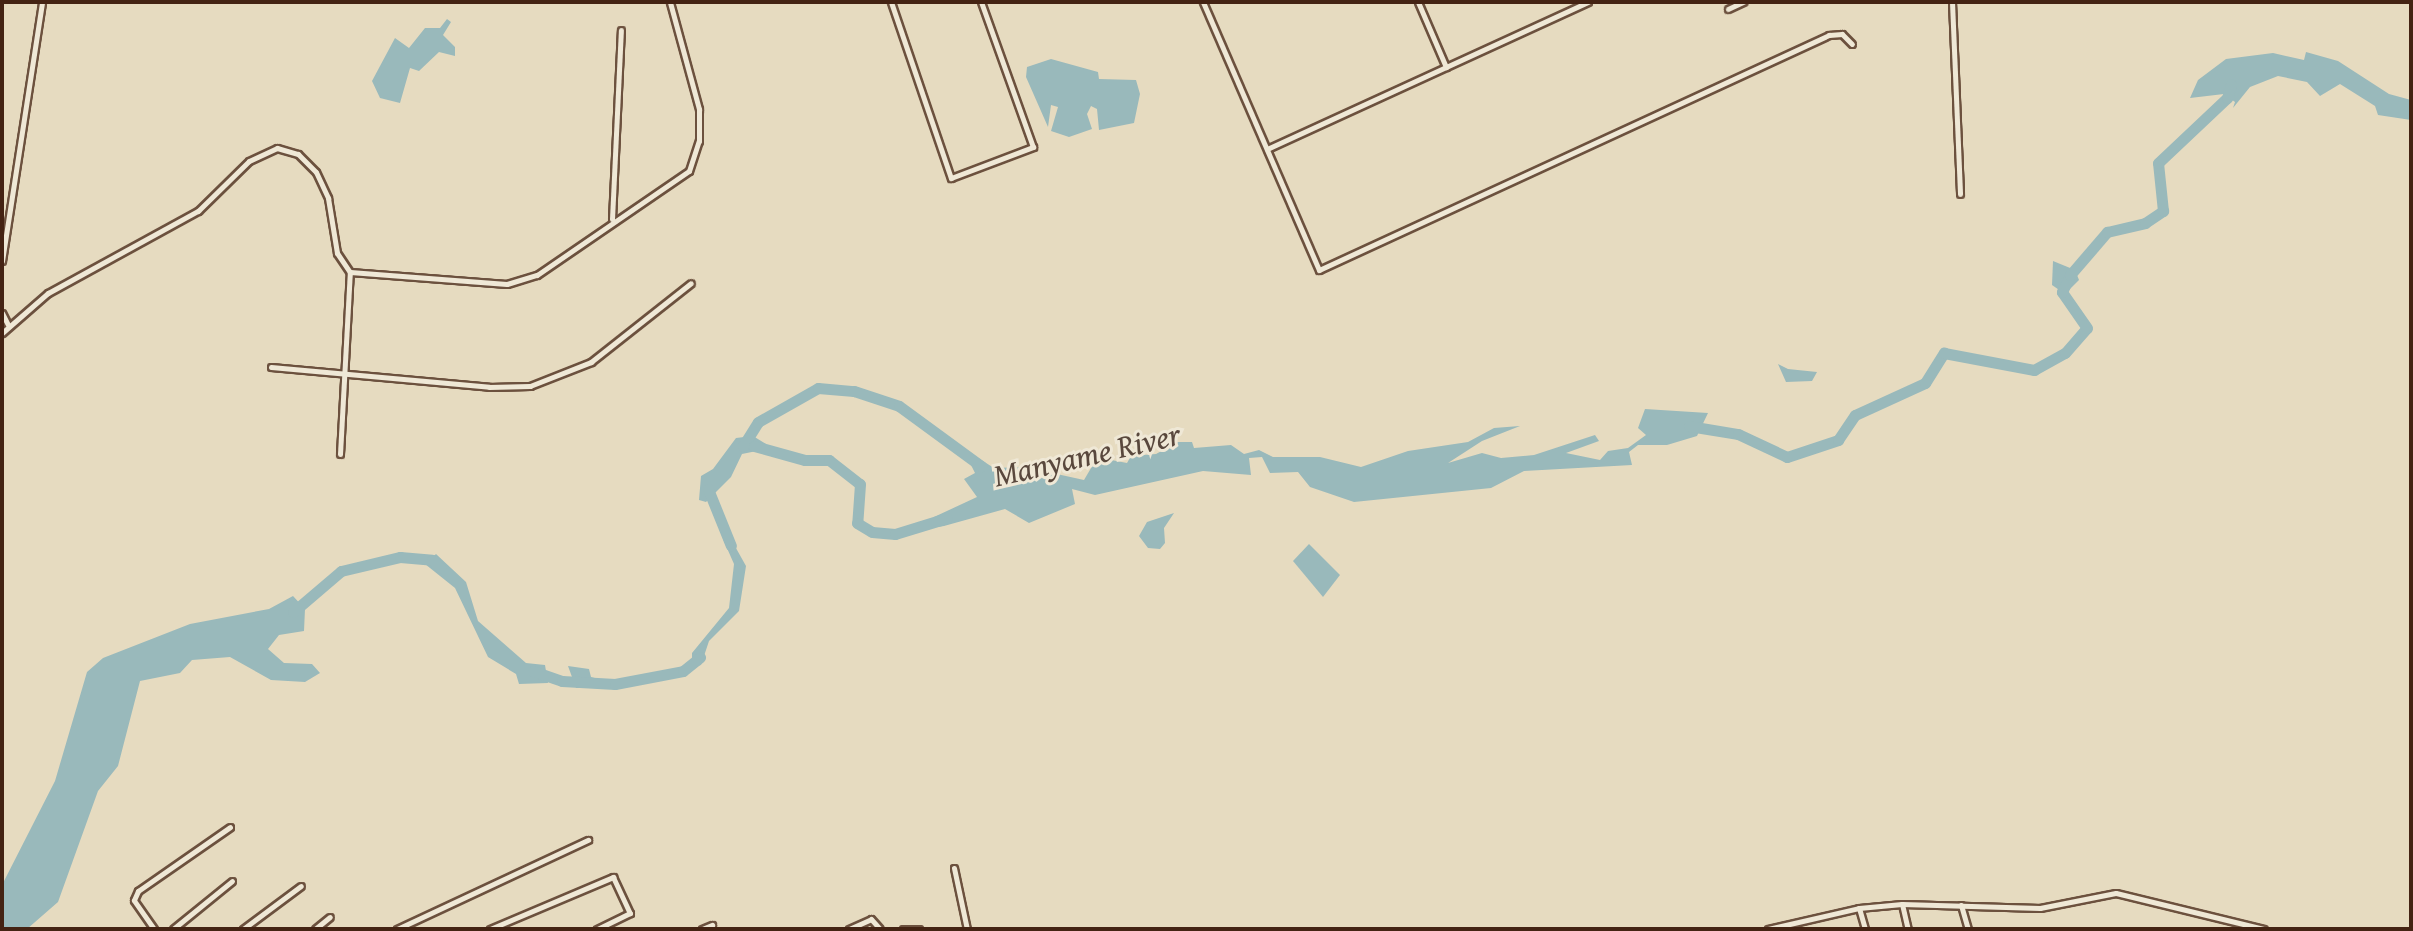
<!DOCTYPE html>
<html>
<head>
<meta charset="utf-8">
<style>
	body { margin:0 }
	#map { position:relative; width:2413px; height:931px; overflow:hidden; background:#e6dbc0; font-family:"Gentium Book Plus",serif }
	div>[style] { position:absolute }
	.water>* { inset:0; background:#99b9bb }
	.river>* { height:11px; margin:-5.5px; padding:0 5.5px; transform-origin:5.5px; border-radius:5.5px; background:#99b9bb }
	.roads { filter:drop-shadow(2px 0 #6c513e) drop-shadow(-2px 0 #6c513e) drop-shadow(0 2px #6c513e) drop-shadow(0 -2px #6c513e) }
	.minor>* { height:5px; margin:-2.5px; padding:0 2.5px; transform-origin:2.5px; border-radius:2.5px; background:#efe8d6 }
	span { translate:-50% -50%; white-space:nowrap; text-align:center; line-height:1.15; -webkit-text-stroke:6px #efe8d6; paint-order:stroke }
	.water-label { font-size:32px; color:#59483d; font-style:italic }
	.frame { position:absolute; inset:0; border:4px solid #442313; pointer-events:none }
</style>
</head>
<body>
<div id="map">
	<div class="water">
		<div style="clip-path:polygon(447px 19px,451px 22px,443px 35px,455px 47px,455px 56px,439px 52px,419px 71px,410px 68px,400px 103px,380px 98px,372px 81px,395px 38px,409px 48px,425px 28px,440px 28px)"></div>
		<div style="clip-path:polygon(2306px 52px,2338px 61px,2389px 94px,2411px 100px,2411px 120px,2378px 115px,2375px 106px,2340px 84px,2320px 96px,2307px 82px,2278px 76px,2250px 87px,2233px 108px,2235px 102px,2224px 94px,2190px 98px,2198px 80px,2226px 59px,2273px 53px,2304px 60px)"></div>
		<div style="clip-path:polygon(1051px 59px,1098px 72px,1099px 79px,1136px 80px,1140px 94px,1134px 123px,1099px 130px,1097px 109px,1091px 106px,1087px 114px,1092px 129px,1069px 137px,1051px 131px,1058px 107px,1051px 105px,1048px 127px,1026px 77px,1027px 67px)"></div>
		<div style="clip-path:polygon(2053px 261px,2075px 270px,2079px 280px,2065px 294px,2052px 285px)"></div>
		<div style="clip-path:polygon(1778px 364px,1788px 369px,1817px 372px,1812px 381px,1786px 382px)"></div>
		<div style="clip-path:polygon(1645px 409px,1708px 413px,1697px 436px,1667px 445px,1638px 445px,1629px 452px,1632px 465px,1524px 471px,1491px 488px,1354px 502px,1310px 487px,1298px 472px,1270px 473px,1262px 457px,1249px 458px,1251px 475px,1203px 471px,1095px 495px,1072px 489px,1075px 504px,1029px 523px,1005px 509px,944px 526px,938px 527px,934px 517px,977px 497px,964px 479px,975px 473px,969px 461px,975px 456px,994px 468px,1025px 467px,1084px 480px,1094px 463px,1106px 459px,1127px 463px,1131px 456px,1156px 454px,1178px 442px,1192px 442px,1194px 448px,1231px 445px,1244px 454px,1259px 450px,1273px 457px,1320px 457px,1361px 467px,1408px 451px,1468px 442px,1494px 428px,1520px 426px,1482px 441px,1448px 463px,1482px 453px,1501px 458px,1534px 455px,1595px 435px,1599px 441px,1566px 453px,1600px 460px,1608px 451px,1628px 448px,1646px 435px,1638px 428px)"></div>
		<div style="clip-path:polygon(753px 436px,766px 444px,766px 449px,742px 454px,731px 477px,706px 502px,699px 500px,701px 476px,713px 469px,736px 438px)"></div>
		<div style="clip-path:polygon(1174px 513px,1164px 528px,1165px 543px,1160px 549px,1148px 548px,1139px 536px,1147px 522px)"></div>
		<div style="clip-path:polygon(727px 532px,746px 566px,739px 611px,709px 641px,701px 665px,692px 667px,692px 653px,729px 608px,734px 564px,723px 539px)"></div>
		<div style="clip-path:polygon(1309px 544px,1340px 575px,1323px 597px,1293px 561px)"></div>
		<div style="clip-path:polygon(436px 554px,466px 582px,478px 621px,526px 663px,545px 665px,548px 683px,519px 684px,516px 674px,488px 657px,455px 588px,425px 564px)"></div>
		<div style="clip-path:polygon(293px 596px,305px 609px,304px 631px,279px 635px,268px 649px,284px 663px,312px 664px,320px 673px,305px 682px,271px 680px,230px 657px,192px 660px,180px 673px,140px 681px,118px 766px,98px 791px,58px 902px,27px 929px,2px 929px,2px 885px,55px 781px,87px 672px,103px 658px,190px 624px,269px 609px)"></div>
		<div style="clip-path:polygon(568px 666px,589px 669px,591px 677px,606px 681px,604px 687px,576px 688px)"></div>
	</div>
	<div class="river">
		<div style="left:1689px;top:426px;width:50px;rotate:9.3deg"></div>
		<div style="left:1738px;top:434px;width:54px;rotate:25.1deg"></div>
		<div style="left:1787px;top:457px;width:54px;rotate:-18.4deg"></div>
		<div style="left:1838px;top:440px;width:30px;rotate:-56deg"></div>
		<div style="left:1855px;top:415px;width:77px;rotate:-24.6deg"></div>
		<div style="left:1925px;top:383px;width:36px;rotate:-58deg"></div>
		<div style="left:1944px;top:353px;width:92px;rotate:10.7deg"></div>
		<div style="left:2034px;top:370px;width:35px;rotate:-29deg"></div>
		<div style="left:2065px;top:353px;width:33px;rotate:-49deg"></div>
		<div style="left:2087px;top:328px;width:44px;rotate:-124.8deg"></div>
		<div style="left:2062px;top:292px;width:19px;rotate:-65deg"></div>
		<div style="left:2070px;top:275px;width:57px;rotate:-49.3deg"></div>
		<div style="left:2107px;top:232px;width:39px;rotate:-13deg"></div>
		<div style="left:2145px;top:223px;width:22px;rotate:-34deg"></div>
		<div style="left:2163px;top:211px;width:48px;rotate:-95.9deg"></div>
		<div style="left:2158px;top:163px;width:95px;rotate:-43.3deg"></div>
		<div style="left:2227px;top:98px;width:14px;rotate:-73deg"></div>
		<div style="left:743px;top:446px;width:28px;rotate:-58deg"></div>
		<div style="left:758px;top:422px;width:69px;rotate:-29.5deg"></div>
		<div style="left:818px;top:388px;width:36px;rotate:5deg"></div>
		<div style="left:854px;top:391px;width:47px;rotate:18.4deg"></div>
		<div style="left:899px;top:406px;width:102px;rotate:36.2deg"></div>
		<div style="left:754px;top:446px;width:53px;rotate:15.4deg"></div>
		<div style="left:805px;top:460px;width:24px"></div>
		<div style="left:829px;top:460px;width:39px;rotate:38deg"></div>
		<div style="left:860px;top:484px;width:39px;rotate:94deg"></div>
		<div style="left:857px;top:523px;width:17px;rotate:31deg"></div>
		<div style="left:872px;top:532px;width:23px;rotate:5deg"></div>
		<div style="left:895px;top:534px;width:54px;rotate:-17.1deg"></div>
		<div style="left:708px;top:489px;width:61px;rotate:68deg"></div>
		<div style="left:293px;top:612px;width:63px;rotate:-40.5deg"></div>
		<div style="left:341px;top:571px;width:61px;rotate:-13.3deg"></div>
		<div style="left:400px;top:557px;width:32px;rotate:5deg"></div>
		<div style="left:432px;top:560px;width:11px;rotate:41deg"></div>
		<div style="left:533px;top:671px;width:31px;rotate:19deg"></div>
		<div style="left:562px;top:681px;width:53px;rotate:3.2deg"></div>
		<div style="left:615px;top:684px;width:69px;rotate:-10.8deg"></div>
		<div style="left:683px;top:671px;width:22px;rotate:-39deg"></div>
	</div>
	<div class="roads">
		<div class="minor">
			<div style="left:891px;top:2px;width:186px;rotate:71.2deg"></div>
			<div style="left:951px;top:178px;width:88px;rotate:-20.7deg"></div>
			<div style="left:1033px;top:147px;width:154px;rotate:-109.7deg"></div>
			<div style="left:1203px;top:2px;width:292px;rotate:66.6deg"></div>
			<div style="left:1319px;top:270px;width:562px;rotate:-24.74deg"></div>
			<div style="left:1829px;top:35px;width:13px;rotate:-4deg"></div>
			<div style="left:1842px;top:34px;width:14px;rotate:45deg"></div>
			<div style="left:1418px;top:2px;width:71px;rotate:66.7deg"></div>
			<div style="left:1952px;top:2px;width:192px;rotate:87.6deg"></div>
			<div style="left:1728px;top:9px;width:17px;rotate:-25deg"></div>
			<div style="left:1267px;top:149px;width:353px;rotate:-24.6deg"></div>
			<div style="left:612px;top:219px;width:189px;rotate:-87.3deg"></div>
			<div style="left:2px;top:261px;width:262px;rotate:-81.2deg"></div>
			<div style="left:2px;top:313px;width:13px;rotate:63deg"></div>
			<div style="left:2px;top:333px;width:61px;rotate:-41deg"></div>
			<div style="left:48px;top:293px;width:171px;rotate:-28.7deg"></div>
			<div style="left:198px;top:211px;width:71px;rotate:-44.4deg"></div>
			<div style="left:249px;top:161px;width:31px;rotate:-25deg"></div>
			<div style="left:277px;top:148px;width:22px;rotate:16deg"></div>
			<div style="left:298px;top:154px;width:25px;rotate:45deg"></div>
			<div style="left:316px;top:172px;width:29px;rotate:65deg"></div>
			<div style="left:328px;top:198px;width:56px;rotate:80.7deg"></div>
			<div style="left:337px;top:253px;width:23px;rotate:56deg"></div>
			<div style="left:350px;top:272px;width:157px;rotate:4.4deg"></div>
			<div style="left:507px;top:284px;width:31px;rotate:-17deg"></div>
			<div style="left:537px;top:275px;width:184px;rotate:-34.4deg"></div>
			<div style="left:689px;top:171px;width:32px;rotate:-72deg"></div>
			<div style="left:699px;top:141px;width:32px;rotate:-90deg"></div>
			<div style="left:699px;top:109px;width:111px;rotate:-105.2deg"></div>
			<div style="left:271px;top:367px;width:219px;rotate:5.2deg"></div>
			<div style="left:489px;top:387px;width:41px;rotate:-1.4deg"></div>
			<div style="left:530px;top:386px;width:66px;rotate:-21.5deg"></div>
			<div style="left:591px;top:362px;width:127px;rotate:-38.3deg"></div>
			<div style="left:340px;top:454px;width:182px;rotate:-86.9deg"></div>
			<div style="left:954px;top:868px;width:62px;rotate:78deg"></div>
			<div style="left:1902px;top:904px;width:26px;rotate:77deg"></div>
			<div style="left:1961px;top:905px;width:25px;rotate:74deg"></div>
			<div style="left:1859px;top:908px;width:22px;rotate:74deg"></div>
			<div style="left:154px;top:929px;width:35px;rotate:-125deg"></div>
			<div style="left:134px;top:900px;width:10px;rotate:-66deg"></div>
			<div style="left:138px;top:891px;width:112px;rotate:-34.8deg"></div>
			<div style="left:173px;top:929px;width:76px;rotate:-39.1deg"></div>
			<div style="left:243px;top:929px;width:72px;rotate:-36.6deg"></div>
			<div style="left:315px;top:929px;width:19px;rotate:-39deg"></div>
			<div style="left:397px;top:929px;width:211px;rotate:-25deg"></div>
			<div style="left:490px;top:929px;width:134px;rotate:-22.9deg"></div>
			<div style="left:613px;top:877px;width:40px;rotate:65deg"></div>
			<div style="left:630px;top:913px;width:37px;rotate:154deg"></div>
			<div style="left:702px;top:929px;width:11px;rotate:-22deg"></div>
			<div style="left:849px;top:929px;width:24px;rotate:-24deg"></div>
			<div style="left:871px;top:919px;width:13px;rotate:48deg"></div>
			<div style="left:903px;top:929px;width:16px"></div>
			<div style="left:1768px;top:929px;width:93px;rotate:-13deg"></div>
			<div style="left:1859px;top:908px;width:43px;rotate:-5.3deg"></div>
			<div style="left:1902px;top:904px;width:138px;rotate:1.7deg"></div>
			<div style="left:2040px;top:908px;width:77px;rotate:-11.2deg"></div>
			<div style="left:2116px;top:893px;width:152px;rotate:13.7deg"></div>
		</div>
	</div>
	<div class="water-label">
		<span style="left:1087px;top:455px;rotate:-13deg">Manyame River</span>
	</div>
	<div class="frame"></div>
</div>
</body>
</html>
